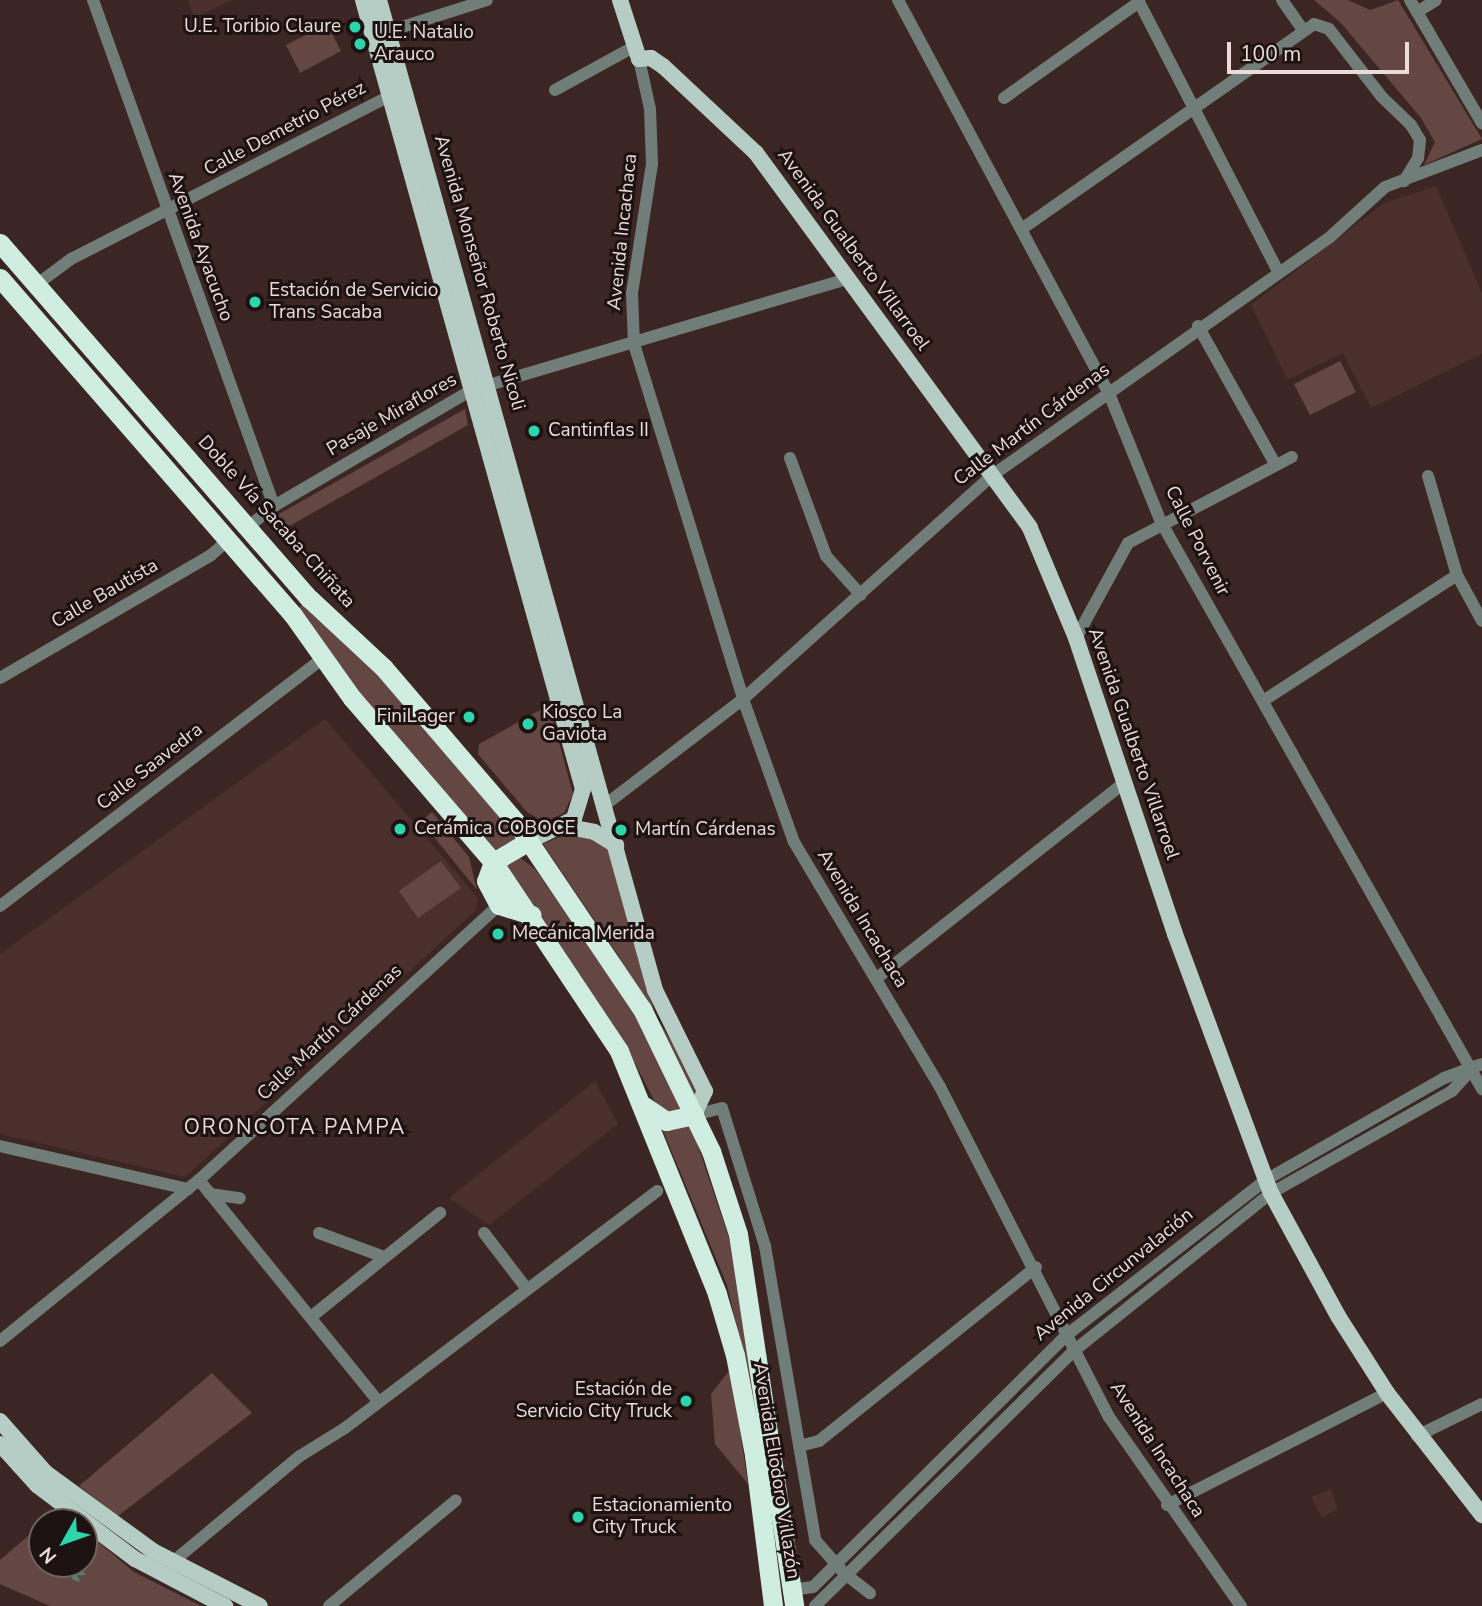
<!DOCTYPE html>
<html>
<head>
<meta charset="utf-8">
<style>
	body { margin:0 }
	#map { position:relative; width:1482px; height:1606px; overflow:hidden; background:#3c2624; font-family:"Nunito Sans",sans-serif }
	div>[style] { position:absolute }
	.built>* { inset:0; background:#4b2f2c }
	.green>* { inset:0; background:#644642 }
	.water>* { inset:0; background:#4f8573 }
	.minor>* { height:12px; margin:-6px; padding:0 6px; transform-origin:6px; border-radius:6px; background:#717d78 }
	.major>* { height:16px; margin:-8px; padding:0 8px; transform-origin:8px; border-radius:8px; background:#b5cdc4 }
	.highway>* { height:19px; margin:-9.5px; padding:0 9.5px; transform-origin:9.5px; border-radius:9.5px; background:#d0ede2 }
	.dots>* { width:19px; height:19px; translate:-50% -50%; box-sizing:border-box; border:4px solid #1c1211; border-radius:50% }
	span { translate:-50% -50%; white-space:nowrap; text-align:center; line-height:1.15; -webkit-text-stroke:6px #1c1211; paint-order:stroke }
	.poi-label { font-size:19px; color:#ebdcda }
	.right { translate:-100% -50%; text-align:right }
	.left { translate:0 -50%; text-align:left }
	.street-label { font-size:19px; color:#ebdcda }
	.neighbourhood-label { font-size:21px; color:#ebdcda; letter-spacing:2px }
	.north { position:absolute; left:28px; top:1508px; width:70px; height:70px; box-sizing:border-box; background:#1c1211; border:2px solid #6f6361; border-radius:50%; rotate:230deg; font-size:19px; font-weight:700; line-height:28px; text-align:center; color:#ebdcda }
	.north::after { content:''; display:block; margin:auto; width:24px; height:32px; background:#2cd5ab; clip-path:polygon(50% 0,100% 100%,50% 72%,0 100%) }
	.scale { position:absolute; left:1227px; top:42px; width:182px; height:32px; box-sizing:border-box; border:4px solid #ebdcda; border-top:0; padding-left:9px; font-size:21px; line-height:24px; white-space:nowrap; color:#ebdcda; -webkit-text-stroke:5px #1c1211; paint-order:stroke }
</style>
</head>
<body>
<div id="map">
	<div class="built">
		<div style="clip-path:polygon(188px 0,232px 0,194px 18px)"></div>
		<div style="clip-path:polygon(1436px 186px,1482px 293px,1482px 354px,1371px 408px,1343px 353px,1288px 380px,1251px 305px,1384px 203px)"></div>
		<div style="clip-path:polygon(325px 719px,478px 898px,475px 911px,185px 1177px,0 1134px,0 954px)"></div>
		<div style="clip-path:polygon(595px 1081px,618px 1124px,489px 1225px,449px 1198px)"></div>
		<div style="clip-path:polygon(1331px 1489px,1338px 1510px,1322px 1517px,1311px 1497px)"></div>
	</div>
	<div class="green">
		<div style="clip-path:polygon(1314px 0,1348px 0,1370px 10px,1398px 0,1482px 139px,1424px 165px,1435px 142px,1421px 118px,1341px 23px)"></div>
		<div style="clip-path:polygon(327px 24px,341px 51px,300px 73px,286px 45px)"></div>
		<div style="clip-path:polygon(1340px 361px,1356px 392px,1310px 415px,1294px 384px)"></div>
		<div style="clip-path:polygon(465px 409px,468px 425px,277px 533px,271px 523px,279px 514px)"></div>
		<div style="clip-path:polygon(303px 604px,380px 675px,519px 837px,494px 851px,363px 701px,299px 608px)"></div>
		<div style="clip-path:polygon(549px 705px,573px 794px,564px 813px,544px 822px,527px 812px,478px 754px,479px 744px)"></div>
		<div style="clip-path:polygon(432px 812px,469px 857px,477px 890px,421px 821px)"></div>
		<div style="clip-path:polygon(568px 833px,579px 833px,610px 851px,655px 1015px,697px 1082px,695px 1102px,618px 955px,543px 844px)"></div>
		<div style="clip-path:polygon(519px 857px,535px 869px,624px 994px,685px 1111px,675px 1116px,657px 1106px,624px 1042px,502px 862px)"></div>
		<div style="clip-path:polygon(441px 861px,461px 888px,418px 918px,399px 891px)"></div>
		<div style="clip-path:polygon(691px 1125px,734px 1253px,755px 1405px,727px 1285px,661px 1126px)"></div>
		<div style="clip-path:polygon(729px 1371px,734px 1390px,748px 1484px,715px 1444px,711px 1394px)"></div>
		<div style="clip-path:polygon(212px 1373px,252px 1413px,118px 1516px,79px 1486px)"></div>
		<div style="clip-path:polygon(42px 1524px,42px 1564px,84px 1564px,84px 1530px,134px 1572px,201px 1606px,50px 1606px,0 1584px,0 1560px)"></div>
	</div>
	<div class="water">
		<div style="clip-path:polygon(88px 1563px,79px 1568px,86px 1575px,77px 1575px,80px 1582px,72px 1579px,73px 1564px)"></div>
	</div>
	<div class="minor">
		<div style="left:93px;top:0;width:537px;rotate:70.32deg"></div>
		<div style="left:898px;top:0;width:444px;rotate:61.8deg"></div>
		<div style="left:1108px;top:391px;width:141px;rotate:68deg"></div>
		<div style="left:1161px;top:522px;width:652px;rotate:60.48deg"></div>
		<div style="left:1138px;top:0;width:307px;rotate:62.7deg"></div>
		<div style="left:1282px;top:0;width:37px;rotate:55deg"></div>
		<div style="left:1410px;top:0;width:143px;rotate:59.7deg"></div>
		<div style="left:1417px;top:12px;width:22px;rotate:-32deg"></div>
		<div style="left:380px;top:34px;width:112px;rotate:-17.6deg"></div>
		<div style="left:639px;top:59px;width:51px;rotate:77.6deg"></div>
		<div style="left:650px;top:109px;width:55px;rotate:87.9deg"></div>
		<div style="left:652px;top:164px;width:131px;rotate:98.8deg"></div>
		<div style="left:632px;top:293px;width:51px;rotate:87.8deg"></div>
		<div style="left:634px;top:344px;width:371px;rotate:72.9deg"></div>
		<div style="left:743px;top:699px;width:152px;rotate:70.4deg"></div>
		<div style="left:794px;top:842px;width:285px;rotate:59.2deg"></div>
		<div style="left:940px;top:1087px;width:371px;rotate:62.9deg"></div>
		<div style="left:1109px;top:1417px;width:231px;rotate:55.1deg"></div>
		<div style="left:555px;top:90px;width:91px;rotate:-28.8deg"></div>
		<div style="left:1004px;top:98px;width:166px;rotate:-35.4deg"></div>
		<div style="left:1023px;top:228px;width:355px;rotate:-35deg"></div>
		<div style="left:1314px;top:24px;width:16px;rotate:18deg"></div>
		<div style="left:1329px;top:29px;width:86px;rotate:52.1deg"></div>
		<div style="left:1382px;top:97px;width:40px;rotate:44deg"></div>
		<div style="left:1411px;top:125px;width:17px;rotate:59deg"></div>
		<div style="left:1420px;top:140px;width:18px;rotate:96deg"></div>
		<div style="left:1418px;top:158px;width:27px;rotate:121deg"></div>
		<div style="left:36px;top:285px;width:44px;rotate:-36.6deg"></div>
		<div style="left:71px;top:259px;width:365px;rotate:-27.1deg"></div>
		<div style="left:1198px;top:326px;width:158px;rotate:60.8deg"></div>
		<div style="left:790px;top:458px;width:104px;rotate:69.8deg"></div>
		<div style="left:826px;top:556px;width:52px;rotate:48.1deg"></div>
		<div style="left:1428px;top:476px;width:103px;rotate:73.7deg"></div>
		<div style="left:1457px;top:575px;width:52px;rotate:61.5deg"></div>
		<div style="left:248px;top:527px;width:33px;rotate:-39deg"></div>
		<div style="left:274px;top:506px;width:229px;rotate:-30.4deg"></div>
		<div style="left:472px;top:390px;width:393px;rotate:-16.5deg"></div>
		<div style="left:1076px;top:638px;width:108px;rotate:-61.3deg"></div>
		<div style="left:1128px;top:543px;width:185px;rotate:-27.7deg"></div>
		<div style="left:0;top:678px;width:244px;rotate:-30.2deg"></div>
		<div style="left:211px;top:555px;width:23px;rotate:-41deg"></div>
		<div style="left:1263px;top:701px;width:231px;rotate:-33deg"></div>
		<div style="left:605px;top:805px;width:174px;rotate:-37.5deg"></div>
		<div style="left:743px;top:699px;width:332px;rotate:-41.9deg"></div>
		<div style="left:990px;top:477px;width:416px;rotate:-35.2deg"></div>
		<div style="left:1330px;top:237px;width:74px;rotate:-42.3deg"></div>
		<div style="left:1385px;top:187px;width:104px;rotate:-20.9deg"></div>
		<div style="left:0;top:906px;width:407px;rotate:-37.5deg"></div>
		<div style="left:877px;top:978px;width:313px;rotate:-38.3deg"></div>
		<div style="left:694px;top:1115px;width:29px;rotate:-14deg"></div>
		<div style="left:722px;top:1108px;width:145px;rotate:72.7deg"></div>
		<div style="left:765px;top:1246px;width:298px;rotate:80.3deg"></div>
		<div style="left:815px;top:1540px;width:44px;rotate:48.7deg"></div>
		<div style="left:844px;top:1573px;width:33px;rotate:38deg"></div>
		<div style="left:0;top:1146px;width:193px;rotate:12.9deg"></div>
		<div style="left:199px;top:1180px;width:284px;rotate:51deg"></div>
		<div style="left:210px;top:1194px;width:30px;rotate:8deg"></div>
		<div style="left:319px;top:1233px;width:67px;rotate:20.1deg"></div>
		<div style="left:484px;top:1233px;width:71px;rotate:52.5deg"></div>
		<div style="left:311px;top:1317px;width:166px;rotate:-38.9deg"></div>
		<div style="left:0;top:1341px;width:256px;rotate:-39deg"></div>
		<div style="left:199px;top:1180px;width:407px;rotate:-42.5deg"></div>
		<div style="left:1417px;top:1436px;width:72px;rotate:-26.2deg"></div>
		<div style="left:799px;top:1446px;width:21px;rotate:-14deg"></div>
		<div style="left:819px;top:1441px;width:278px;rotate:-38.7deg"></div>
		<div style="left:1167px;top:1505px;width:247px;rotate:-27deg"></div>
		<div style="left:169px;top:1565px;width:170px;rotate:-39.8deg"></div>
		<div style="left:300px;top:1456px;width:53px;rotate:-31.9deg"></div>
		<div style="left:345px;top:1428px;width:392px;rotate:-37.2deg"></div>
		<div style="left:791px;top:1590px;width:22px;rotate:-8deg"></div>
		<div style="left:813px;top:1587px;width:359px;rotate:-44.8deg"></div>
		<div style="left:1068px;top:1334px;width:251px;rotate:-37.9deg"></div>
		<div style="left:1266px;top:1180px;width:205px;rotate:-29.8deg"></div>
		<div style="left:1444px;top:1078px;width:40px;rotate:-20.2deg"></div>
		<div style="left:329px;top:1606px;width:165px;rotate:-39.8deg"></div>
		<div style="left:815px;top:1606px;width:365px;rotate:-44.6deg"></div>
		<div style="left:1075px;top:1350px;width:251px;rotate:-38.7deg"></div>
		<div style="left:1271px;top:1193px;width:208px;rotate:-29.4deg"></div>
		<div style="left:1452px;top:1091px;width:28px;rotate:-48deg"></div>
	</div>
	<div class="major">
		<div style="left:363px;top:0;width:819px;rotate:74.42deg"></div>
		<div style="left:583px;top:789px;width:31px;rotate:107deg"></div>
		<div style="left:574px;top:819px;width:50px;rotate:153.9deg"></div>
		<div style="left:379px;top:0;width:1028px;rotate:74.42deg"></div>
		<div style="left:655px;top:990px;width:113px;rotate:63.7deg"></div>
		<div style="left:705px;top:1091px;width:26px;rotate:115deg"></div>
		<div style="left:620px;top:0;width:62px;rotate:72.1deg"></div>
		<div style="left:639px;top:59px;width:12px;rotate:-5deg"></div>
		<div style="left:651px;top:58px;width:14px;rotate:34deg"></div>
		<div style="left:663px;top:66px;width:127px;rotate:43.1deg"></div>
		<div style="left:756px;top:153px;width:464px;rotate:53.8deg"></div>
		<div style="left:1030px;top:528px;width:119px;rotate:67.3deg"></div>
		<div style="left:1076px;top:638px;width:312px;rotate:71.5deg"></div>
		<div style="left:1175px;top:934px;width:276px;rotate:69.7deg"></div>
		<div style="left:1271px;top:1193px;width:140px;rotate:61.4deg"></div>
		<div style="left:1338px;top:1316px;width:91px;rotate:57.5deg"></div>
		<div style="left:1387px;top:1393px;width:155px;rotate:52.1deg"></div>
		<div style="left:564px;top:826px;width:31px;rotate:11deg"></div>
		<div style="left:594px;top:832px;width:26px;rotate:31deg"></div>
		<div style="left:0;top:1421px;width:69px;rotate:48.5deg"></div>
		<div style="left:46px;top:1473px;width:132px;rotate:36.1deg"></div>
		<div style="left:153px;top:1551px;width:120px;rotate:27.2deg"></div>
		<div style="left:0;top:1444px;width:55px;rotate:47.9deg"></div>
		<div style="left:37px;top:1485px;width:123px;rotate:37.1deg"></div>
		<div style="left:135px;top:1559px;width:102px;rotate:27.6deg"></div>
	</div>
	<div class="highway">
		<div style="left:0;top:243px;width:472px;rotate:49deg"></div>
		<div style="left:310px;top:599px;width:100px;rotate:43deg"></div>
		<div style="left:383px;top:667px;width:203px;rotate:49.4deg"></div>
		<div style="left:515px;top:821px;width:227px;rotate:56deg"></div>
		<div style="left:642px;top:1009px;width:158px;rotate:64.1deg"></div>
		<div style="left:711px;top:1151px;width:87px;rotate:72deg"></div>
		<div style="left:738px;top:1234px;width:376px;rotate:81.4deg"></div>
		<div style="left:0;top:278px;width:447px;rotate:49deg"></div>
		<div style="left:293px;top:615px;width:102px;rotate:54.6deg"></div>
		<div style="left:352px;top:698px;width:216px;rotate:49.3deg"></div>
		<div style="left:493px;top:862px;width:227px;rotate:56.3deg"></div>
		<div style="left:619px;top:1051px;width:262px;rotate:68deg"></div>
		<div style="left:717px;top:1294px;width:64px;rotate:73.6deg"></div>
		<div style="left:735px;top:1355px;width:102px;rotate:79.2deg"></div>
		<div style="left:754px;top:1455px;width:152px;rotate:82.8deg"></div>
		<div style="left:529px;top:841px;width:42px;rotate:149.7deg"></div>
		<div style="left:493px;top:862px;width:20px;rotate:110deg"></div>
		<div style="left:486px;top:881px;width:27px;rotate:62deg"></div>
		<div style="left:499px;top:905px;width:34px;rotate:17deg"></div>
		<div style="left:644px;top:1106px;width:27px;rotate:34deg"></div>
		<div style="left:666px;top:1121px;width:29px;rotate:-12deg"></div>
	</div>
	<div class="dots">
		<div style="left:355px;top:27px;background:#2cd5ab"></div>
		<div style="left:360px;top:44px;background:#2cd5ab"></div>
		<div style="left:255px;top:302px;background:#2cd5ab"></div>
		<div style="left:534px;top:431px;background:#2cd5ab"></div>
		<div style="left:469px;top:717px;background:#2cd5ab"></div>
		<div style="left:528px;top:724px;background:#2cd5ab"></div>
		<div style="left:400px;top:829px;background:#2cd5ab"></div>
		<div style="left:621px;top:830px;background:#2cd5ab"></div>
		<div style="left:498px;top:934px;background:#2cd5ab"></div>
		<div style="left:686px;top:1401px;background:#2cd5ab"></div>
		<div style="left:578px;top:1517px;background:#2cd5ab"></div>
	</div>
	<div class="poi-label">
		<span class="right" style="left:341px;top:27px">U.E. Toribio Claure</span>
		<span class="left" style="left:374px;top:44px">U.E. Natalio<br>Arauco</span>
		<span class="left" style="left:269px;top:302px">Estación de Servicio<br>Trans Sacaba</span>
		<span class="left" style="left:548px;top:431px">Cantinflas II</span>
		<span class="left" style="left:542px;top:724px">Kiosco La<br>Gaviota</span>
		<span class="right" style="left:455px;top:717px">FiniLager</span>
		<span class="left" style="left:414px;top:829px">Cerámica COBOCE</span>
		<span class="left" style="left:635px;top:830px">Martín Cárdenas</span>
		<span class="left" style="left:512px;top:934px">Mecánica Merida</span>
		<span class="right" style="left:672px;top:1401px">Estación de<br>Servicio City Truck</span>
		<span class="left" style="left:592px;top:1517px">Estacionamiento<br>City Truck</span>
	</div>
	<div class="street-label">
		<span style="left:285px;top:129px;rotate:-28deg">Calle Demetrio Pérez</span>
		<span style="left:623px;top:232px;rotate:-84deg">Avenida Incachaca</span>
		<span style="left:200px;top:247px;rotate:70deg">Avenida Ayacucho</span>
		<span style="left:853px;top:250px;rotate:54deg">Avenida Gualberto Villarroel</span>
		<span style="left:479px;top:273px;rotate:74deg">Avenida Monseñor Roberto Nicoli</span>
		<span style="left:392px;top:415px;rotate:-30deg">Pasaje Miraflores</span>
		<span style="left:1032px;top:425px;rotate:-37deg">Calle Martín Cárdenas</span>
		<span style="left:276px;top:522px;rotate:48deg">Doble Vía Sacaba-Chiñata</span>
		<span style="left:1197px;top:541px;rotate:63deg">Calle Porvenir</span>
		<span style="left:105px;top:594px;rotate:-30deg">Calle Bautista</span>
		<span style="left:1133px;top:744px;rotate:71deg">Avenida Gualberto Villarroel</span>
		<span style="left:150px;top:767px;rotate:-38deg">Calle Saavedra</span>
		<span style="left:862px;top:919px;rotate:59deg">Avenida Incachaca</span>
		<span style="left:330px;top:1033px;rotate:-43deg">Calle Martín Cárdenas</span>
		<span style="left:1114px;top:1275px;rotate:-39deg">Avenida Circunvalación</span>
		<span style="left:1157px;top:1450px;rotate:57deg">Avenida Incachaca</span>
		<span style="left:776px;top:1471px;rotate:81deg">Avenida Eliodoro Villazón</span>
	</div>
	<div class="neighbourhood-label">
		<span style="left:295px;top:1127px">ORONCOTA PAMPA</span>
	</div>
	<div class="north">N</div>
	<div class="scale">100 m</div>
</div>
</body>
</html>
